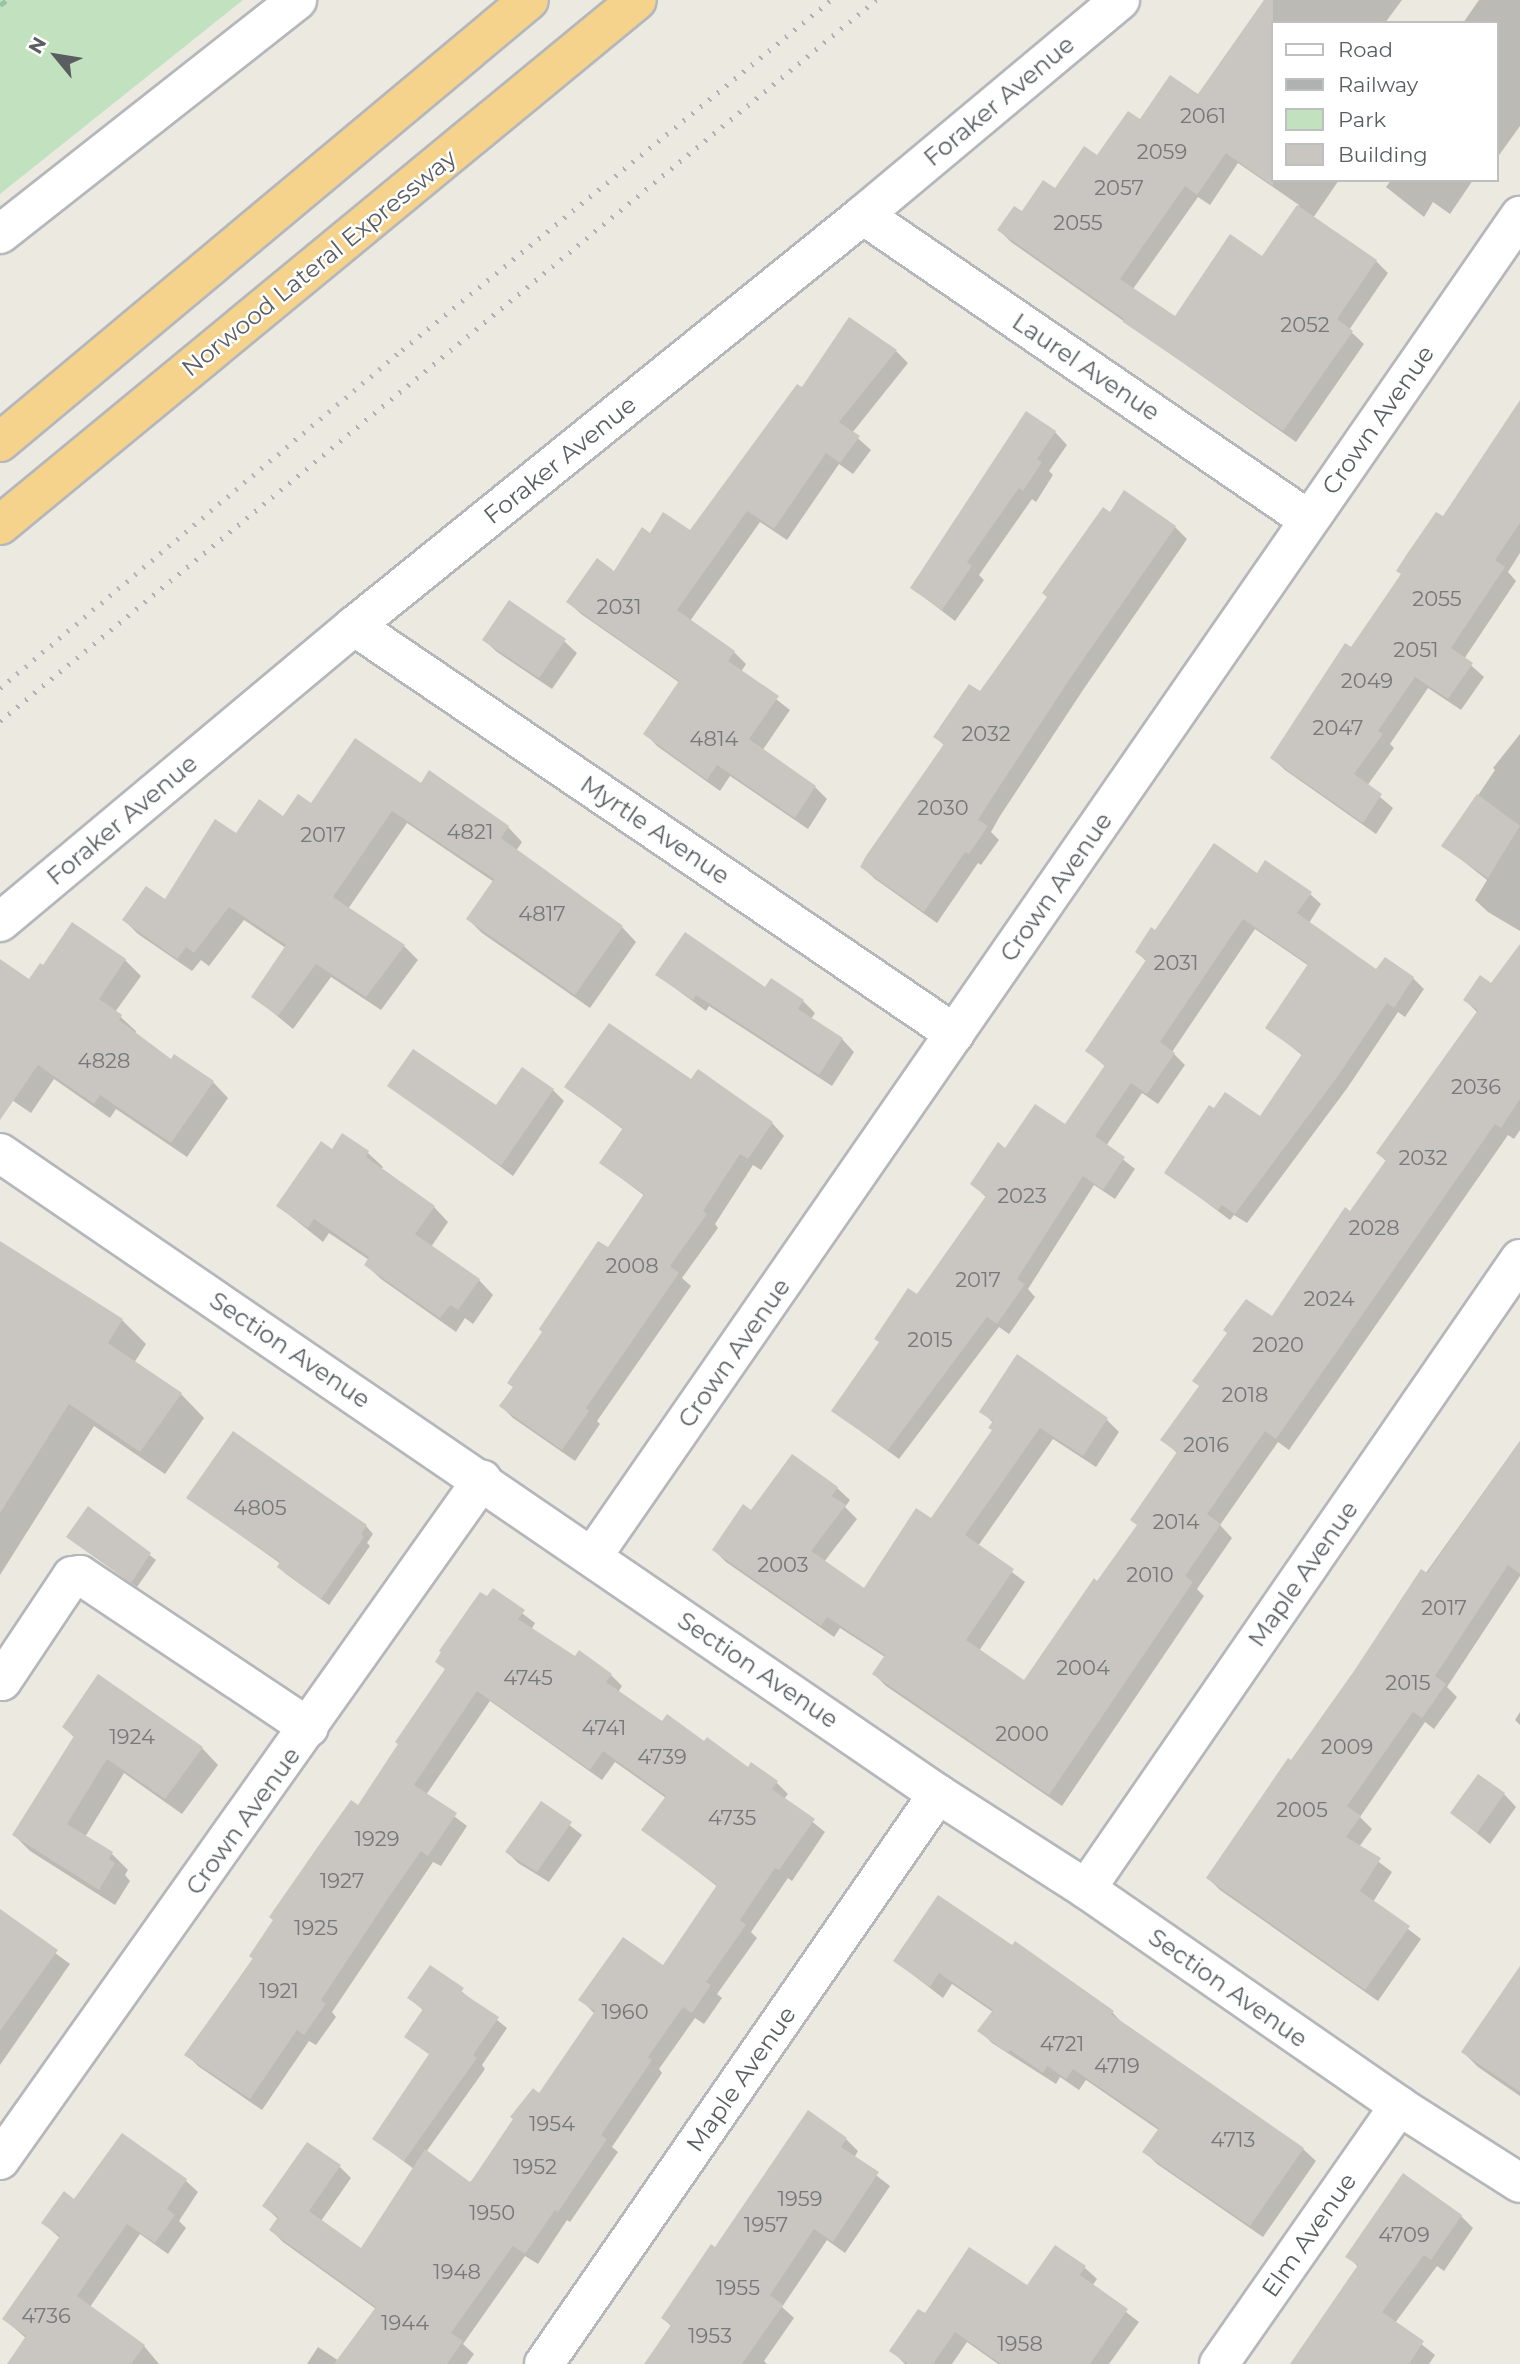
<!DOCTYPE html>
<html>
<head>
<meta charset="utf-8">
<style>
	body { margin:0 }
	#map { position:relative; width:1520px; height:2364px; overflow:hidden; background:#ece9e1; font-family:Montserrat,sans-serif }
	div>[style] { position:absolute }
	.green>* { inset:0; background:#c2e2bf }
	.shadow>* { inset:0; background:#0003 }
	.building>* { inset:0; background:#c9c5c0 }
	.path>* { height:4.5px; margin-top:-2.25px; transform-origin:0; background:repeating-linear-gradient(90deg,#99c5a2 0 7px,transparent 0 10.5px) }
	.roads { filter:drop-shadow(2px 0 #b4b7bb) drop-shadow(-2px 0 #b4b7bb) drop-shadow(0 2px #b4b7bb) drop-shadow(0 -2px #b4b7bb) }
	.minor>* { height:38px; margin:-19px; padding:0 19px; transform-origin:19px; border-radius:19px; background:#fff }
	.highway>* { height:38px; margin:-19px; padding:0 19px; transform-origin:19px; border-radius:19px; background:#f6d38d }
	.rail>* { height:5px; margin-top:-2.5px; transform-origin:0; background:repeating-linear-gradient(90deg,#b0b1b1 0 2px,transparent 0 11px) }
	span { translate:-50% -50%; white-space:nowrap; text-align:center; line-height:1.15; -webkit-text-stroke:5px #fff; paint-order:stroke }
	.number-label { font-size:21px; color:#767879 }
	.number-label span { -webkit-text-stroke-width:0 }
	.street-label { font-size:24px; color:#5a5e61 }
	.legend { position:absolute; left:1271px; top:21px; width:228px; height:161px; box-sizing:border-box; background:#fff; border:2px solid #bdbfc0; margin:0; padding:9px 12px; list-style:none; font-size:21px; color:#5a5e61 }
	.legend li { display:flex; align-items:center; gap:14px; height:35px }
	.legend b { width:35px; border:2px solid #bdbfc0 }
	.north { position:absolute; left:21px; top:21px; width:70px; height:70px; -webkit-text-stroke:5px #fff; paint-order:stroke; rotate:300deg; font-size:19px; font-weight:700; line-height:28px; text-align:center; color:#5a5e61 }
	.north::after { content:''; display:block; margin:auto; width:24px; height:32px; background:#5a5e61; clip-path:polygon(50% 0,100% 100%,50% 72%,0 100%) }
</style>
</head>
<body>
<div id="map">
	<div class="green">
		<div style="clip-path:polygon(0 0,243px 0,0 194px)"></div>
	</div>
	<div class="shadow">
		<div style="clip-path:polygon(evenodd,1265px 0,1402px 0,1385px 23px,1273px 23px,1273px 180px,1339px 180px,1313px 218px,1376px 261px,1388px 273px,1349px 330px,1364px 344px,1296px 442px,1011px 242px,999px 230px,1055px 191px,1140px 121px,1199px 97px,1265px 0,1238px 163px,1299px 205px,1262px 259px,1175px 318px,1133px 289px,1198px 197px,1210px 205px,1238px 163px)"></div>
		<div style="clip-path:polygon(1479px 0,1520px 0,1520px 126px,1497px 158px,1497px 23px,1463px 23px)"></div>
		<div style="clip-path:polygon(1391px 180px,1473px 180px,1450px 214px,1433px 202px,1424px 217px,1386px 187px)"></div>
		<div style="clip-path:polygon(896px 351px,908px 363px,852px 433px,871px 450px,853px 474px,839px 464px,787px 540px,760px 522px,690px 621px,734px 652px,746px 664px,741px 672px,790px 710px,762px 751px,815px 787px,827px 799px,808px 829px,730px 776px,720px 791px,657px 746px,645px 733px,680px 683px,581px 614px,568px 602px,615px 573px,650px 535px,690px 533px,803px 389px)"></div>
		<div style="clip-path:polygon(1520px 403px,1520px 553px,1508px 572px,1516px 581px,1464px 659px,1484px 677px,1461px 710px,1428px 688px,1390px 744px,1394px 748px,1367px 786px,1393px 808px,1376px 834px,1285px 770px,1272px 758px,1444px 518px)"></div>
		<div style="clip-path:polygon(1055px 432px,1067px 445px,1049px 471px,1053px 475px,1036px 502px,1032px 499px,979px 575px,984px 580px,955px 621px,912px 588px)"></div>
		<div style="clip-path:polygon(1110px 514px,1175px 527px,1187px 539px,1083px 690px,1000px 816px,991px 832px,999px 840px,981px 865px,978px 863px,937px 923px,875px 879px,862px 867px,945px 746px,935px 737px,980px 693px)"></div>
		<div style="clip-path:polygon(484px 640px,564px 641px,577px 653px,552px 689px,497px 652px)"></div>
		<div style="clip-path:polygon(1520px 734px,1520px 931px,1488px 912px,1475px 900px,1487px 880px,1444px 846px,1495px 770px,1493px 768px)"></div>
		<div style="clip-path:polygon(421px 785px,508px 827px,522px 842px,516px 851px,622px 927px,636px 942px,590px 1008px,482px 933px,468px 919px,494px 882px,407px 823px,348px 909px,404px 946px,418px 960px,381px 1010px,331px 977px,293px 1029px,253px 996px,286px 948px,244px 920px,209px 966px,201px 960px,192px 971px,138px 934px,124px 920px,165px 902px,237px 835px,311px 806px)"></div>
		<div style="clip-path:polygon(1258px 876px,1310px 894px,1321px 904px,1309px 923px,1377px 971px,1413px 978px,1424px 989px,1405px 1017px,1398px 1012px,1348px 1087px,1247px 1223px,1234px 1215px,1230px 1220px,1167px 1173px,1260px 1118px,1303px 1056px,1268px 1028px,1309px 966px,1255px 929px,1172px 1052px,1185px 1065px,1158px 1104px,1142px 1093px,1106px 1146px,1135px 1169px,1115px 1199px,1094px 1185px,1028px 1289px,1035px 1297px,1009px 1334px,999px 1327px,899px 1459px,833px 1411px,987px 1198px,972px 1184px,1006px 1150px,1065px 1127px,1106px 1067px,1087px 1051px,1147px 962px,1137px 952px,1155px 932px)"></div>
		<div style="clip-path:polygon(72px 924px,125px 960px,141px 976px,115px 1012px,136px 1031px,135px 1034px,172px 1061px,213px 1082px,228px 1098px,187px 1157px,116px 1109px,110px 1118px,54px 1079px,31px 1113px,0 1092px,0 977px,29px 981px,43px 967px)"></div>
		<div style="clip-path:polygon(1520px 947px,1520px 1130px,1514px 1139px,1508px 1135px,1289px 1450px,1278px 1442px,1220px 1525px,1232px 1538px,1197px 1589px,1204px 1596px,1062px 1806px,886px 1686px,874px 1674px,885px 1657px,840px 1628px,834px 1637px,726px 1562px,714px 1550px,752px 1512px,837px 1488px,850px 1500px,845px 1507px,857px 1519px,824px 1562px,865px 1590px,932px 1521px,994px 1431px,993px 1423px,982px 1411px,1107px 1420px,1119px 1432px,1096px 1467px,1053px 1439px,978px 1546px,1025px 1582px,979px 1651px,1024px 1682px,1138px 1526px,1178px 1454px,1162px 1439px,1272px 1319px,1351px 1213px,1387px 1162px,1378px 1153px,1478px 1013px,1465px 1000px,1492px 985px)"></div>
		<div style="clip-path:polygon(657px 975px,766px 989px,803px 1001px,815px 1013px,811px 1019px,842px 1039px,854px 1052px,832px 1086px,709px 1006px,706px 1011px)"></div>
		<div style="clip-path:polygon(691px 1082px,772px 1123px,784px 1136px,761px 1170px,753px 1165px,715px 1224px,718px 1228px,682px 1278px,691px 1286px,597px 1421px,600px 1424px,575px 1461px,513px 1418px,501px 1406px,645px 1196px,601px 1163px,624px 1130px,566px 1087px)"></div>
		<div style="clip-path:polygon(389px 1085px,497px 1107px,553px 1090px,564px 1101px,513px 1176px)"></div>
		<div style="clip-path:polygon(332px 1151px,368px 1153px,383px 1167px,381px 1170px,434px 1207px,448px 1222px,431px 1247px,479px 1280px,493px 1295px,473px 1324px,465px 1318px,456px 1332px,381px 1279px,366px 1265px,369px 1260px,329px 1233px,323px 1242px,278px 1206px)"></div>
		<div style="clip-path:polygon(0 1243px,122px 1320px,146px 1344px,134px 1363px,181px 1394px,204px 1418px,165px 1474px,94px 1426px,0 1575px)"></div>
		<div style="clip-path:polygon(1520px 1441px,1520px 1576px,1447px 1687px,1457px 1697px,1434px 1729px,1425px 1722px,1360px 1817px,1372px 1829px,1359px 1847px,1392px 1872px,1373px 1902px,1421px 1939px,1378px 2001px,1220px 1890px,1208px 1878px)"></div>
		<div style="clip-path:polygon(188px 1498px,366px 1526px,373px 1534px,367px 1543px,370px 1546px,329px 1605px,286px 1574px,279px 1567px,281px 1564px)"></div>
		<div style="clip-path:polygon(89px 1509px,156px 1560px,137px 1587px,68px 1537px)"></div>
		<div style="clip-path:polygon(493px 1591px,535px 1623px,531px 1630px,575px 1659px,611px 1675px,622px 1686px,618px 1692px,663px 1723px,776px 1782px,788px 1794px,784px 1799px,825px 1832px,792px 1881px,788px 1878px,751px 1932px,757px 1938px,717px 1994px,722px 1998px,704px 2024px,695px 2018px,659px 2069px,662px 2073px,612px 2147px,618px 2152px,570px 2222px,567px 2220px,538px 2264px,525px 2256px,463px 2344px,474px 2354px,467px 2364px,307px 2364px,318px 2347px,339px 2361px,376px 2309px,283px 2242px,271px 2230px,279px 2220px,264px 2206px,340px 2167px,351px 2178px,321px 2221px,361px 2250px,414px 2169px,374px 2139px,430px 2055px,406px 2036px,424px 2011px,409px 1998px,431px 1967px,507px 2028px,482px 2065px,485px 2069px,426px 2152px,469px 2184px,540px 2095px,595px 2014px,581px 2000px,664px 1967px,718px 1887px,644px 1830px,666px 1798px,615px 1762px,602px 1780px,490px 1701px,426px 1795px,467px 1826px,441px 1866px,433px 1862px,332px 2012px,336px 2017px,316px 2045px,309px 2041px,262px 2110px,198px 2066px,186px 2054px,358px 1808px,447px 1670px)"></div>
		<div style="clip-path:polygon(99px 1677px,202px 1748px,218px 1765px,182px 1814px,124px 1773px,85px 1837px,112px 1854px,128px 1870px,125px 1875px,130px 1881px,115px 1905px,30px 1851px,14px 1835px,75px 1738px,64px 1727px)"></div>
		<div style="clip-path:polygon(1520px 1712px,1520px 1725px,1515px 1720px)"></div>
		<div style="clip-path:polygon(1504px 1794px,1516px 1807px,1490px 1844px,1452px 1813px)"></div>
		<div style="clip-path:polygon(541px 1803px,582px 1835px,549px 1882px,518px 1863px,507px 1852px)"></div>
		<div style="clip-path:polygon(0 1912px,70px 1964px,0 2065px)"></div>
		<div style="clip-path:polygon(895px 1961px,1112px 2012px,1124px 2025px,1303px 2149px,1316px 2161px,1263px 2237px,1157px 2164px,1145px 2152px,1160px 2131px,1086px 2080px,1079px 2090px,1060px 2077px,1056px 2084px,992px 2043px,980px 2031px,993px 2012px,952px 1984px,943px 1998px)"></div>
		<div style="clip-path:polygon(1520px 1969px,1520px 2096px,1478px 2067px,1463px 2052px)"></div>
		<div style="clip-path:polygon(846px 2139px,858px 2151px,854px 2158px,890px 2186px,845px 2253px,827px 2240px,782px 2307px,794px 2318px,764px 2361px,767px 2364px,646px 2364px,672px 2327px,663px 2318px,716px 2250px)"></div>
		<div style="clip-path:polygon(185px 2180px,198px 2192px,179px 2221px,186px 2228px,168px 2254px,140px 2234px,90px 2307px,144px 2346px,159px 2364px,13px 2364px,27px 2339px,4px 2319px,61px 2239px,43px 2223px,75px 2201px)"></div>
		<div style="clip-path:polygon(1461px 2216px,1473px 2228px,1444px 2271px,1437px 2266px,1395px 2323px,1435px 2355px,1429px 2364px,1291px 2364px,1358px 2267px,1348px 2256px)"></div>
		<div style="clip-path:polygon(1055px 2248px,1085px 2268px,1097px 2279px,1092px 2286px,1139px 2322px,1109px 2364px,998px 2364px,967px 2342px,952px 2364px,905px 2364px,892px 2351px,926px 2316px,1027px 2288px)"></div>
	</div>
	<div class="building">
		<div style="clip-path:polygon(1264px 0,1273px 0,1273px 186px,1226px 153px,1197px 195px,1185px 186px,1120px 279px,1175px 316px,1230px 234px,1262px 256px,1297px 205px,1377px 260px,1337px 319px,1353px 331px,1283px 431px,1123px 322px,1124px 319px,997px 230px,1014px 206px,1022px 211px,1043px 180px,1055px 188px,1084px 146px,1097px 155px,1128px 111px,1140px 119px,1170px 75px,1198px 94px)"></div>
		<div style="clip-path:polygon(849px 317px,897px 350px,839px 422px,860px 436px,840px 463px,826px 453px,774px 529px,747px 511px,677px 610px,735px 651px,728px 661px,779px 696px,749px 739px,816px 786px,795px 818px,717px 765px,707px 780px,643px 734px,679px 681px,566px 602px,597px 558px,614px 571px,642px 527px,650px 533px,663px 512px,690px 530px,797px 384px,802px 387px)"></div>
		<div style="clip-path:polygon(1520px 400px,1520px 523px,1495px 560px,1505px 567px,1451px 648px,1473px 663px,1448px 699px,1415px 677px,1378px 731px,1383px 734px,1354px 774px,1382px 794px,1363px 823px,1270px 758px,1345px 643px,1351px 647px,1401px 574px,1396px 571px,1407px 554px,1436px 512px,1443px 516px)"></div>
		<div style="clip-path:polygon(1026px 411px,1056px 431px,1037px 459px,1042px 462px,1023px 491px,1019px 488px,967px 562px,972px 566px,942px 610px,910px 588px)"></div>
		<div style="clip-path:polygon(1124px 490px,1176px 526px,1071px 677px,988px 804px,978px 820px,988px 826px,969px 854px,965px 852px,924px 912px,860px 867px,866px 856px,944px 744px,933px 737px,969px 684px,980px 691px,1047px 597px,1042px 593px,1103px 507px,1110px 512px)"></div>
		<div style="clip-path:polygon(509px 600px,566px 639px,539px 678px,482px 640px)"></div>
		<div style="clip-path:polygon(355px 738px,421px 783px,429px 770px,509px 826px,501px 838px,623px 926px,575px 995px,466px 919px,494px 879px,392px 811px,333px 897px,405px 945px,366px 997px,316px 964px,278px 1016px,251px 997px,286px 945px,229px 907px,194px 953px,186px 947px,177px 959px,122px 920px,146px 886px,165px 899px,215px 819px,236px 833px,259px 799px,283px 816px,298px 794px,311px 803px)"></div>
		<div style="clip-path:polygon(1477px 794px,1520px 826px,1488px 878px,1441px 846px)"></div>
		<div style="clip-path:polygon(1214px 843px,1257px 873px,1265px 860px,1312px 892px,1297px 913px,1376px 969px,1385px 957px,1414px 977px,1394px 1008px,1387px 1003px,1338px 1076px,1235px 1214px,1222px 1205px,1218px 1210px,1164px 1173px,1209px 1105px,1214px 1108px,1225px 1092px,1260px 1116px,1302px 1054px,1265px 1028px,1308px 964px,1243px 919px,1160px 1042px,1175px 1053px,1147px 1094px,1131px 1083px,1095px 1136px,1125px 1157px,1103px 1190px,1083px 1176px,1017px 1279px,1025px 1284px,997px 1324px,987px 1317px,888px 1450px,831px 1411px,879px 1342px,874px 1339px,908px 1288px,917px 1294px,986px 1196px,970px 1184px,998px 1142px,1005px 1148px,1035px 1104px,1065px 1124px,1105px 1065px,1085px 1051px,1146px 960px,1135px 952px,1151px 927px,1155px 930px)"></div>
		<div style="clip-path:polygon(72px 922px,126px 959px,99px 999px,122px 1015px,119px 1020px,171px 1059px,174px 1054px,214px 1081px,171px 1143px,100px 1095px,94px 1104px,38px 1065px,0 1120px,0 959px,29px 979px,40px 963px,43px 965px)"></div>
		<div style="clip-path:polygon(685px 932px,765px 987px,771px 978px,804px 1000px,798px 1009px,843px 1038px,819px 1075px,696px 995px,693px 1000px,655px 975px)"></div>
		<div style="clip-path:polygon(1520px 944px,1520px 1099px,1501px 1128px,1495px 1124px,1276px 1439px,1265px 1431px,1207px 1514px,1221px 1524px,1185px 1576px,1193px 1582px,1049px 1795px,872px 1674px,885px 1655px,827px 1617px,821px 1626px,712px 1550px,743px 1504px,751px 1510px,792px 1454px,838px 1487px,832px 1496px,846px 1505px,811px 1551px,864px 1588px,916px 1508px,931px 1518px,992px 1430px,988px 1428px,993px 1421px,979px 1412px,1017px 1354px,1108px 1418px,1083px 1456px,1040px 1428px,965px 1535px,1014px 1569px,966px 1640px,1024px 1680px,1094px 1578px,1097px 1581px,1137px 1525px,1130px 1520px,1177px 1452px,1160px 1440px,1199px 1386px,1192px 1381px,1227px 1333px,1223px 1330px,1246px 1299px,1272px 1316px,1345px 1207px,1350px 1211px,1386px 1160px,1376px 1153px,1478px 1010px,1463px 1000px,1480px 975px,1491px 983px)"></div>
		<div style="clip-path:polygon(609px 1023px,691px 1079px,698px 1069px,773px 1122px,748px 1159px,740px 1154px,703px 1211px,707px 1214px,670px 1266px,679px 1273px,586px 1408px,589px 1411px,562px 1450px,499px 1406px,513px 1387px,507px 1383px,542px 1332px,539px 1329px,598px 1241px,608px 1247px,644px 1194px,599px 1163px,623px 1128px,564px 1087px)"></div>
		<div style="clip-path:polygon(413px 1049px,496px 1105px,522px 1067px,554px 1089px,501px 1166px,387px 1086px)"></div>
		<div style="clip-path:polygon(342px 1133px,369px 1151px,366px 1157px,435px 1206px,415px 1234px,480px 1279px,458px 1310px,450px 1305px,440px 1318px,364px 1265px,369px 1257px,314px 1219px,308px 1228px,276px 1206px,321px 1141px,332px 1149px)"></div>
		<div style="clip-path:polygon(0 1241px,123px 1319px,108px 1343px,182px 1393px,140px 1452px,69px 1404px,0 1513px)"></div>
		<div style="clip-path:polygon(233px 1431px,367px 1525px,361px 1534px,364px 1537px,321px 1599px,277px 1567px,280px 1562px,186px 1498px)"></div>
		<div style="clip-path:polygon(1520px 1441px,1520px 1574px,1508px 1565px,1435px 1676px,1446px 1684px,1422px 1718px,1413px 1712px,1347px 1806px,1361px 1816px,1346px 1837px,1381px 1858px,1360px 1891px,1410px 1926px,1365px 1990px,1206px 1878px,1288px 1758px,1291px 1760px,1354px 1671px,1421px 1569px,1427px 1573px)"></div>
		<div style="clip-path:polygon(88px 1506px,151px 1553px,131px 1583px,66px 1537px)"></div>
		<div style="clip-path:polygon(493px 1588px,525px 1610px,518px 1619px,575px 1656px,579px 1650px,612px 1674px,606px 1682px,662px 1721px,667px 1714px,704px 1741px,707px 1737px,748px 1767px,751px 1762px,778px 1781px,772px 1789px,815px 1819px,779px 1870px,775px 1868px,740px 1920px,746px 1925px,706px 1982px,711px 1985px,692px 2013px,683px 2007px,648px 2057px,652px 2060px,601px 2135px,607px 2139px,558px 2212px,555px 2210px,525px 2254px,513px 2246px,451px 2333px,463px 2341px,447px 2364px,334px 2364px,376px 2307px,269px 2230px,278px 2217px,262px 2206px,307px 2142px,341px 2165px,309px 2211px,361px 2248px,425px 2149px,470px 2182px,472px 2180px,513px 2119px,510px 2117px,533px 2088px,539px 2093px,595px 2011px,578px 2000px,623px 1937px,663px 1965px,717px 1885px,641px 1830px,666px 1796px,603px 1751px,590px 1770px,477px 1691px,414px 1785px,457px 1813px,428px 1856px,421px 1851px,387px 1900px,321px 2000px,326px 2004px,304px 2035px,297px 2030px,250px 2099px,184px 2055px,253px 1959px,249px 1956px,273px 1920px,269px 1917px,319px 1845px,351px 1800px,358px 1805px,398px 1744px,395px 1742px,445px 1669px,435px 1662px,441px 1652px,439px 1651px,480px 1592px,487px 1596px)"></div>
		<div style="clip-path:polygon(98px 1674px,203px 1747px,165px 1799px,107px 1759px,67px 1824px,113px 1852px,109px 1859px,115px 1863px,99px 1890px,12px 1835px,74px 1736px,62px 1727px)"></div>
		<div style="clip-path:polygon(1478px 1774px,1505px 1793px,1477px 1833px,1450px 1813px)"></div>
		<div style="clip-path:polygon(541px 1801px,572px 1822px,537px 1872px,505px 1852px)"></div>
		<div style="clip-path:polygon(938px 1895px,1012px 1945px,1015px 1941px,1114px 2011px,1111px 2014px,1304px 2148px,1250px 2226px,1142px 2152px,1159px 2128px,1073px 2069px,1066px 2079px,1047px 2066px,1043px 2073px,1010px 2050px,1008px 2053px,977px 2031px,993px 2010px,939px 1973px,930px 1987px,893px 1961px)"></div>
		<div style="clip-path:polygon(0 1909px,58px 1950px,0 2031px)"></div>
		<div style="clip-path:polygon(430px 1965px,464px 1988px,461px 1992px,499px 2017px,473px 2055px,477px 2058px,404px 2161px,372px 2139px,429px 2054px,404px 2037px,423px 2009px,407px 1998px)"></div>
		<div style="clip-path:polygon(1520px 1966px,1520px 2092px,1461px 2052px)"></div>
		<div style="clip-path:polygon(808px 2110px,847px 2138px,841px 2147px,879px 2172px,833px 2242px,814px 2229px,770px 2295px,783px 2305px,742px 2364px,644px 2364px,671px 2325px,661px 2318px,711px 2244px,715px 2247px)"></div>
		<div style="clip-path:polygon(122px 2133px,187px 2179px,167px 2209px,175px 2215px,155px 2243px,127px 2224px,77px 2296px,145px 2345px,131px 2364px,7px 2364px,26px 2336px,2px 2319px,60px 2236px,41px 2223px,64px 2191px,74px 2199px)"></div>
		<div style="clip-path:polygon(1403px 2173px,1462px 2215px,1431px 2260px,1424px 2255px,1382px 2312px,1424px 2341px,1409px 2364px,1290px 2364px,1358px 2265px,1345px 2257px)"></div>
		<div style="clip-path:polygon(1055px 2245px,1086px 2266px,1080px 2275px,1128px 2309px,1090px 2364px,1001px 2364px,955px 2332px,933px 2364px,908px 2364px,889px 2351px,918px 2309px,925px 2313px,969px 2247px,1027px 2285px)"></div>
	</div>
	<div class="path">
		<div style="left:0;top:5px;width:9px;rotate:-36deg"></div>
	</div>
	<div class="roads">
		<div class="minor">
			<div style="left:863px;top:215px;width:540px;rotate:34.37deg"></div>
			<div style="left:0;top:234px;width:378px;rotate:-38.2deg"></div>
			<div style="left:354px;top:626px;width:726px;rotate:34.17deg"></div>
			<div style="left:0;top:922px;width:461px;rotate:-39.9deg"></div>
			<div style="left:354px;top:626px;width:654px;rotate:-38.92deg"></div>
			<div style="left:863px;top:215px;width:335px;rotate:-39.9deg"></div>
			<div style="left:0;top:1153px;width:1136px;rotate:34.35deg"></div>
			<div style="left:938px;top:1794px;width:176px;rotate:32.7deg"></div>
			<div style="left:1086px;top:1889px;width:381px;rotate:34.7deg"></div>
			<div style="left:1399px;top:2106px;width:143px;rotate:32.5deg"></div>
			<div style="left:592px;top:1557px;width:1631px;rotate:-55.32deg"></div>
			<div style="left:2px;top:1681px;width:126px;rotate:-56.3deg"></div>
			<div style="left:72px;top:1576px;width:8px;rotate:-7deg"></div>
			<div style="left:80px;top:1575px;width:275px;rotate:33.7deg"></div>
			<div style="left:1086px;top:1889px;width:765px;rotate:-55.44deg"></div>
			<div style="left:0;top:2160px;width:834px;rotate:-54.67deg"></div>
			<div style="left:544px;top:2364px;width:693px;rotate:-55.35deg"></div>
			<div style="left:1219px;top:2364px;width:315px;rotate:-55.1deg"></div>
		</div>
		<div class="highway">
			<div style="left:0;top:442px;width:689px;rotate:-39.88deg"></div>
			<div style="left:0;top:525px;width:825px;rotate:-39.49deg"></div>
		</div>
	</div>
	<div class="rail">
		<div style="left:0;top:688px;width:525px;rotate:-40.06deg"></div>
		<div style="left:402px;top:350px;width:554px;rotate:-39.21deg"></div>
		<div style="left:0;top:721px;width:1135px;rotate:-39.46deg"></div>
	</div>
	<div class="number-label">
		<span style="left:1203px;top:116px">2061</span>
		<span style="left:1162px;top:152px">2059</span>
		<span style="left:1119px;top:188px">2057</span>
		<span style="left:1078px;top:223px">2055</span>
		<span style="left:1305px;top:325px">2052</span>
		<span style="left:1437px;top:599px">2055</span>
		<span style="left:619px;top:607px">2031</span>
		<span style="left:1416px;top:650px">2051</span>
		<span style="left:1367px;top:681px">2049</span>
		<span style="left:1338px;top:728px">2047</span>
		<span style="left:986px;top:734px">2032</span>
		<span style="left:714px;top:739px">4814</span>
		<span style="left:943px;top:808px">2030</span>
		<span style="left:470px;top:832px">4821</span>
		<span style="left:323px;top:835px">2017</span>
		<span style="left:542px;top:914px">4817</span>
		<span style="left:1176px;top:963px">2031</span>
		<span style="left:104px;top:1061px">4828</span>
		<span style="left:1476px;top:1087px">2036</span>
		<span style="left:1423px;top:1158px">2032</span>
		<span style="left:1022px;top:1196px">2023</span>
		<span style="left:1374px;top:1228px">2028</span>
		<span style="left:632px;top:1266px">2008</span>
		<span style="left:978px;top:1280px">2017</span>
		<span style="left:1329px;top:1299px">2024</span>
		<span style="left:930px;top:1340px">2015</span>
		<span style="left:1278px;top:1345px">2020</span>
		<span style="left:1245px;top:1395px">2018</span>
		<span style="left:1206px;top:1445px">2016</span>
		<span style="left:260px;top:1508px">4805</span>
		<span style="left:1176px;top:1522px">2014</span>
		<span style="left:783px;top:1565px">2003</span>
		<span style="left:1150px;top:1575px">2010</span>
		<span style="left:1444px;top:1608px">2017</span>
		<span style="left:1083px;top:1668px">2004</span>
		<span style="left:528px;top:1678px">4745</span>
		<span style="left:1408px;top:1683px">2015</span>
		<span style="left:604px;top:1728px">4741</span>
		<span style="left:1022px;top:1734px">2000</span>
		<span style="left:132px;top:1737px">1924</span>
		<span style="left:1347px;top:1747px">2009</span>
		<span style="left:662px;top:1757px">4739</span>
		<span style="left:1302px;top:1810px">2005</span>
		<span style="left:732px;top:1818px">4735</span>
		<span style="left:377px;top:1839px">1929</span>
		<span style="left:342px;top:1881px">1927</span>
		<span style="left:316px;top:1928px">1925</span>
		<span style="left:279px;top:1991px">1921</span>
		<span style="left:625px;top:2012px">1960</span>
		<span style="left:1062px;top:2044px">4721</span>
		<span style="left:1117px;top:2066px">4719</span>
		<span style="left:552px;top:2124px">1954</span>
		<span style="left:1233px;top:2140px">4713</span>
		<span style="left:535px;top:2167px">1952</span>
		<span style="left:800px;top:2199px">1959</span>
		<span style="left:492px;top:2213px">1950</span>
		<span style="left:766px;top:2225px">1957</span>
		<span style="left:1404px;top:2235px">4709</span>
		<span style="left:457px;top:2272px">1948</span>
		<span style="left:738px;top:2288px">1955</span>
		<span style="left:46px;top:2316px">4736</span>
		<span style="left:405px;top:2323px">1944</span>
		<span style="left:710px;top:2336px">1953</span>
		<span style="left:1020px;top:2344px">1958</span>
	</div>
	<div class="street-label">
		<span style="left:999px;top:101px;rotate:-40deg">Foraker Avenue</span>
		<span style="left:319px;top:263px;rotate:-39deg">Norwood Lateral Expressway</span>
		<span style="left:1086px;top:367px;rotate:34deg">Laurel Avenue</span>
		<span style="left:1378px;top:420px;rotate:-55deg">Crown Avenue</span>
		<span style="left:560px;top:460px;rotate:-39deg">Foraker Avenue</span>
		<span style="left:122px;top:820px;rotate:-40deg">Foraker Avenue</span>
		<span style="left:655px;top:830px;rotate:34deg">Myrtle Avenue</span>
		<span style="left:1056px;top:887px;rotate:-55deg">Crown Avenue</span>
		<span style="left:290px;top:1350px;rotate:34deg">Section Avenue</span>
		<span style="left:734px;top:1353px;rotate:-55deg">Crown Avenue</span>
		<span style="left:1303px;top:1574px;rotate:-55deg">Maple Avenue</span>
		<span style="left:758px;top:1670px;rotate:34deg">Section Avenue</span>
		<span style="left:243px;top:1821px;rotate:-54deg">Crown Avenue</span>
		<span style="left:1228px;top:1988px;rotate:35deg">Section Avenue</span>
		<span style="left:741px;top:2079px;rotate:-55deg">Maple Avenue</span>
		<span style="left:1309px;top:2235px;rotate:-55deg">Elm Avenue</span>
	</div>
	<ul class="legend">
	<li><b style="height:9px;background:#fff"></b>Road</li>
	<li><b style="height:9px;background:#b0b1b1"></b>Railway</li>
	<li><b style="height:19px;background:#c2e2bf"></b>Park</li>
	<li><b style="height:19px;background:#c9c5c0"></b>Building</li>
	</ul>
	<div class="north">N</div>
</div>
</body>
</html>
